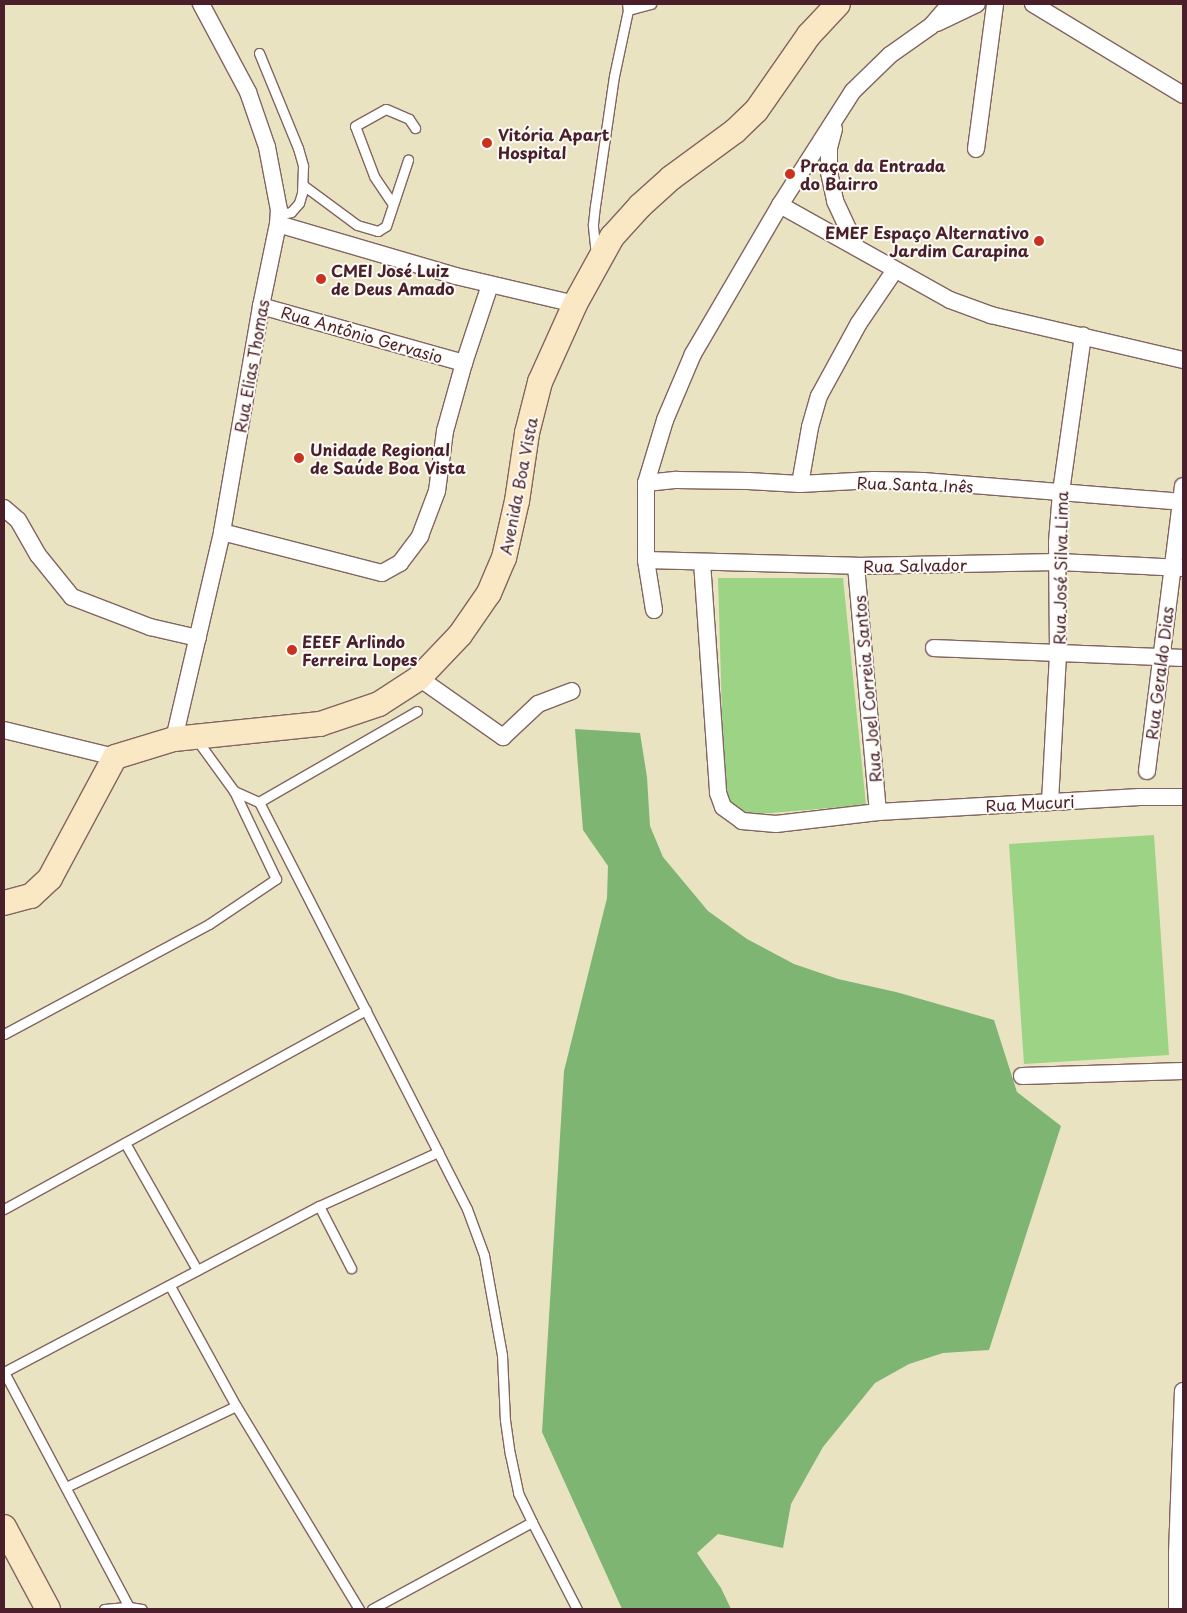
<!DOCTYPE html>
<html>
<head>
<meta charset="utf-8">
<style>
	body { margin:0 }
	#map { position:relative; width:1187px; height:1613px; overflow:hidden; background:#eae3c2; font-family:"Playpen Sans",sans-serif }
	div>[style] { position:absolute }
	.green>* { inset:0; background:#9dd385 }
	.forest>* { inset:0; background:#7eb572 }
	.roads { filter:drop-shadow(1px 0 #826460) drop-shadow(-1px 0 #826460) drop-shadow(0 1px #826460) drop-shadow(0 -1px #826460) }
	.lane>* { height:9px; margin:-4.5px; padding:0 4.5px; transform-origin:4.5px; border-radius:4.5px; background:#fff }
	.street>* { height:16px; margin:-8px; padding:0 8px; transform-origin:8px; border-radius:8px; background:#fff }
	.secondary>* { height:24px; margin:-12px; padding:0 12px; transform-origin:12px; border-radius:12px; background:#fae7c3 }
	.dots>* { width:14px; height:14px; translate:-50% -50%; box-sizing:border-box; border:2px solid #fdfcf7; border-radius:50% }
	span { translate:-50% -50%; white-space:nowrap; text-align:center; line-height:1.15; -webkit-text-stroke:4px #fdfcf7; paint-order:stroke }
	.poi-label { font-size:16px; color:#4a1f2b; font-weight:700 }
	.left { translate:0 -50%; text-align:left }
	.right { translate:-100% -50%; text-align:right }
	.street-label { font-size:16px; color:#4a1f2b }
	.frame { position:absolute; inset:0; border:5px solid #4a1f2b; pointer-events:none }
</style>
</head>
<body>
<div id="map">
	<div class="green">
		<div style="clip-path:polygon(718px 578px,843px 578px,866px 805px,725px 817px)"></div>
		<div style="clip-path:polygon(1154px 835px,1169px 1055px,1024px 1064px,1009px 844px)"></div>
	</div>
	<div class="forest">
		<div style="clip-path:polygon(575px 729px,640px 733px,647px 777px,650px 826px,663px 857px,708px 911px,747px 939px,794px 964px,838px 979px,896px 992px,994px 1020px,1017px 1092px,1061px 1126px,989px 1350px,943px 1353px,909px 1364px,875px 1383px,823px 1447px,791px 1504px,783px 1548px,718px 1534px,697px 1553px,721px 1588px,731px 1609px,622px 1609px,542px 1432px,564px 1071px,607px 898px,608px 866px,583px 830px)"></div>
	</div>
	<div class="roads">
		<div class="lane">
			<div style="left:628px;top:10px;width:24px;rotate:-15deg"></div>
			<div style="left:259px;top:53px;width:103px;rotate:67.7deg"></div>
			<div style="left:298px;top:148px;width:19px;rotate:74deg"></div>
			<div style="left:303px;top:166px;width:27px;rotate:92deg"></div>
			<div style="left:302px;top:193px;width:10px;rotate:107deg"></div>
			<div style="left:299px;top:203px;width:12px;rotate:132deg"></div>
			<div style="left:291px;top:212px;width:13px;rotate:167deg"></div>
			<div style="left:303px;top:185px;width:67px;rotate:36.5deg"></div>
			<div style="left:357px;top:225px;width:22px;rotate:16deg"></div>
			<div style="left:378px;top:231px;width:9px;rotate:-32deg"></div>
			<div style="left:386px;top:226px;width:70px;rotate:-71.6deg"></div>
			<div style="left:392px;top:203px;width:32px;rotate:-124deg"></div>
			<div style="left:374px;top:176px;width:53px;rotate:-110.8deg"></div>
			<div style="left:355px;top:126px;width:35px;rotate:-29deg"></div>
			<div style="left:386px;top:109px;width:25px;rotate:23deg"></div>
			<div style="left:409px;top:119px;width:11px;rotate:56deg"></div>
			<div style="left:596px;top:255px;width:31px;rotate:-96deg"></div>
			<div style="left:593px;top:224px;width:18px;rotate:-84deg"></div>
			<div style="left:595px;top:206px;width:131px;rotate:-81.7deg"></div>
			<div style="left:614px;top:76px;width:67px;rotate:-78deg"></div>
			<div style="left:628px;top:10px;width:6px;rotate:-99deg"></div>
			<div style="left:417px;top:711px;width:182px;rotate:150.1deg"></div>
			<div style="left:259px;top:802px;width:393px;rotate:62.9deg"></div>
			<div style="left:234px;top:791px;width:27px;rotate:24deg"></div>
			<div style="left:4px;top:1034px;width:233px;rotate:-28.2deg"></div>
			<div style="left:209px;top:924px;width:81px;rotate:-33.9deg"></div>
			<div style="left:276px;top:879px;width:98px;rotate:-115.5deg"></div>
			<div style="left:234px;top:791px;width:63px;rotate:-126deg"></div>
			<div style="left:125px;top:1143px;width:146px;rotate:60.4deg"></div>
			<div style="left:319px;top:1206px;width:70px;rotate:62.7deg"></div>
			<div style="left:4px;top:1209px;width:413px;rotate:-28.8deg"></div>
			<div style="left:170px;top:1286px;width:137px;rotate:61.2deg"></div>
			<div style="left:236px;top:1406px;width:237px;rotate:58.8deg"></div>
			<div style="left:4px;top:1372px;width:356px;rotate:-27.8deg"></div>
			<div style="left:319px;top:1206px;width:131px;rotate:-24.4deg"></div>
			<div style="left:438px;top:1152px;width:64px;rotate:63deg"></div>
			<div style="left:467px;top:1209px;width:49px;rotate:69.7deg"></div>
			<div style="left:484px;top:1255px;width:102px;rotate:79.8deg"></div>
			<div style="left:502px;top:1355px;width:65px;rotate:87.4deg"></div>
			<div style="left:505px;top:1420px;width:34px;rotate:82deg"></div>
			<div style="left:510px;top:1454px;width:40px;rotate:78deg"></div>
			<div style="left:518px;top:1493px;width:32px;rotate:64deg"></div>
			<div style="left:532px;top:1522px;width:182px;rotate:151.5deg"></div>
			<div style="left:4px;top:1372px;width:266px;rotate:62deg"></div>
			<div style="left:66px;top:1487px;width:188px;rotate:-25.5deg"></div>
			<div style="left:532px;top:1522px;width:98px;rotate:62.7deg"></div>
			<div style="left:104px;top:1609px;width:25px;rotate:-5deg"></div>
			<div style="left:129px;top:1607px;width:13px;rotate:9deg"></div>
		</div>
		<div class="street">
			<div style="left:1033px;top:4px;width:175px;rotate:31.2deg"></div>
			<div style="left:937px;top:23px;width:44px;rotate:-25.4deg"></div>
			<div style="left:834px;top:129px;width:20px;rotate:105deg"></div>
			<div style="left:829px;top:148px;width:24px;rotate:90deg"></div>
			<div style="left:829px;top:172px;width:30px;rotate:78deg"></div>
			<div style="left:835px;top:201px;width:50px;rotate:65deg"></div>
			<div style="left:976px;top:149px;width:146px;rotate:-82.5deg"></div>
			<div style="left:780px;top:205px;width:195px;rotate:29.2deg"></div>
			<div style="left:950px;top:300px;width:44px;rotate:20.1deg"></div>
			<div style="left:991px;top:315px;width:197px;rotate:13.2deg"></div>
			<div style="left:278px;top:224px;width:185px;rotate:16.3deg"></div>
			<div style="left:456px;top:276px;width:122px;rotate:13.2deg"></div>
			<div style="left:261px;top:306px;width:211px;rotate:15.7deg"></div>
			<div style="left:646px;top:483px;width:31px;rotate:-6deg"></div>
			<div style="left:677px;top:480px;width:71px;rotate:0.8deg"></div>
			<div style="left:748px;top:481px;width:52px;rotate:3.3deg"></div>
			<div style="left:800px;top:484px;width:74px;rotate:-3.1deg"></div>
			<div style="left:874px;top:480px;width:49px;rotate:1.2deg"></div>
			<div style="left:923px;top:481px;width:261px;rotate:4.6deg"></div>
			<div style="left:800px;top:484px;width:58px;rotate:-80deg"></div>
			<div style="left:810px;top:427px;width:32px;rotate:-74deg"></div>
			<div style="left:819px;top:396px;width:83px;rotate:-61.3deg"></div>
			<div style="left:859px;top:323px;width:64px;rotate:-55.8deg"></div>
			<div style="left:4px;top:508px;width:18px;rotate:41deg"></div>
			<div style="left:18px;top:520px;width:40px;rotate:60.3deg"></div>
			<div style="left:38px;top:555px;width:54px;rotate:51deg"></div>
			<div style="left:72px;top:597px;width:84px;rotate:21deg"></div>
			<div style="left:150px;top:627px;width:49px;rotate:12.9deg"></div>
			<div style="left:222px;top:532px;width:165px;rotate:14.4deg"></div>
			<div style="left:382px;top:573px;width:21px;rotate:-29deg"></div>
			<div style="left:400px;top:563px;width:34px;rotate:-53deg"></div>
			<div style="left:420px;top:536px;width:48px;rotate:-69.3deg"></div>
			<div style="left:437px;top:491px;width:61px;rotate:-82.4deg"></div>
			<div style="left:445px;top:431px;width:71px;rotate:-74.4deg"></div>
			<div style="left:464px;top:363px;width:82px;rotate:-71.6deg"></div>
			<div style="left:646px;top:560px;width:210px;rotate:1.6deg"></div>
			<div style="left:856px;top:566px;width:202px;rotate:-1.1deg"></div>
			<div style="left:1058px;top:562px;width:125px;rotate:2.7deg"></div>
			<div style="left:702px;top:562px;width:232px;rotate:86deg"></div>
			<div style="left:718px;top:793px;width:15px;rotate:70deg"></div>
			<div style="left:723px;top:807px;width:24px;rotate:36deg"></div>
			<div style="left:742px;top:821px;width:34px;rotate:5deg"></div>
			<div style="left:776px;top:824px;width:103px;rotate:-6.7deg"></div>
			<div style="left:878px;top:812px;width:262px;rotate:-3.3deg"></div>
			<div style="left:1140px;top:797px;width:43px"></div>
			<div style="left:856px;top:566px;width:247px;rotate:84.9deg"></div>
			<div style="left:654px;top:610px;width:51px;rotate:-99.1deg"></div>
			<div style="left:646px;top:560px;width:77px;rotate:-90deg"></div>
			<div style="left:646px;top:483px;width:66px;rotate:-73.2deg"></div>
			<div style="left:665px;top:420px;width:72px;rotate:-67deg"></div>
			<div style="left:693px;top:354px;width:173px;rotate:-59.7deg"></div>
			<div style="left:780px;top:205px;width:135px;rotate:-57.4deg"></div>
			<div style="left:853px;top:91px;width:52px;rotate:-44.2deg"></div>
			<div style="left:890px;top:55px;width:50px;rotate:-35.3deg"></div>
			<div style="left:931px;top:26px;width:29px;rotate:-49deg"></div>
			<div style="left:934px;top:648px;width:249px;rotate:2.3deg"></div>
			<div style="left:419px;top:678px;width:103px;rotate:35.1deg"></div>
			<div style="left:503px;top:737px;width:48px;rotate:-43.3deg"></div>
			<div style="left:538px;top:704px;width:36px;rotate:-21deg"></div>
			<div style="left:4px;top:730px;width:114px;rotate:13.7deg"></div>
			<div style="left:174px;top:739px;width:212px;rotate:-76.9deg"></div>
			<div style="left:222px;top:532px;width:229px;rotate:-80.2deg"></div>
			<div style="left:261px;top:306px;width:84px;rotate:-78.3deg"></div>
			<div style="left:278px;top:224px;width:14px;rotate:-86deg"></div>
			<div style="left:279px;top:210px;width:64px;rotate:-100.8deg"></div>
			<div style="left:267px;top:147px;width:58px;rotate:-109.1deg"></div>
			<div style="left:248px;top:92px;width:100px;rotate:-118.1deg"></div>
			<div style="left:1147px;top:771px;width:287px;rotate:-82.8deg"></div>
			<div style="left:1050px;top:802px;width:149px;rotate:-86.9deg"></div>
			<div style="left:1058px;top:653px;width:111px;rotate:-90.5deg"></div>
			<div style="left:1057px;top:542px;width:50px;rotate:-85.4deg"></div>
			<div style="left:1061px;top:492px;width:158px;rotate:-82deg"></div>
			<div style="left:1022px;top:1076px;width:161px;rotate:-1.8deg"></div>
			<div style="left:1177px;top:1609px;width:55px;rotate:-90deg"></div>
			<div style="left:1177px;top:1554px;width:163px;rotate:-87.9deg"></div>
		</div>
		<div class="secondary">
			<div style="left:4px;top:903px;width:28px;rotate:-15deg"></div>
			<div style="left:31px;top:896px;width:26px;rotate:-43deg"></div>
			<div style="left:50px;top:878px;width:137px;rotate:-61.8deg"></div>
			<div style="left:115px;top:757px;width:62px;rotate:-17deg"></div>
			<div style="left:174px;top:739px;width:147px;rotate:-5.9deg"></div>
			<div style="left:320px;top:724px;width:62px;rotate:-18.7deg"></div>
			<div style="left:379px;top:704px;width:48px;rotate:-33deg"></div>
			<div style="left:419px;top:678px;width:59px;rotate:-46.4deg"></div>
			<div style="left:460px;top:635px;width:51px;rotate:-55.4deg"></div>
			<div style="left:489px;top:593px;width:38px;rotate:-67deg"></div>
			<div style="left:504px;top:558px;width:58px;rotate:-77.2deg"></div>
			<div style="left:517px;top:501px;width:69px;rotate:-81.6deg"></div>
			<div style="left:527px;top:433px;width:53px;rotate:-75.7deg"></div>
			<div style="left:540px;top:382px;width:85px;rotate:-65.8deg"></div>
			<div style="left:575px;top:304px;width:77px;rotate:-61.1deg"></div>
			<div style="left:612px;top:237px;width:42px;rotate:-47.9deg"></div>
			<div style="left:640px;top:206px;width:42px;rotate:-42.1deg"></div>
			<div style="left:671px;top:178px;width:79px;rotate:-36.3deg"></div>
			<div style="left:735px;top:131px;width:29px;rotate:-44deg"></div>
			<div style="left:756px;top:111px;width:93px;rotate:-55.1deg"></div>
			<div style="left:809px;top:35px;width:42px;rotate:-46.9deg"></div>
			<div style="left:4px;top:1527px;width:93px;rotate:61.8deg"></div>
		</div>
	</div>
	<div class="dots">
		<div style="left:487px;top:143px;background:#c8321e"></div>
		<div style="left:790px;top:174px;background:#c8321e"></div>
		<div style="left:1039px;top:241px;background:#c8321e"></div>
		<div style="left:321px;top:279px;background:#c8321e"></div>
		<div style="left:299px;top:458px;background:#c8321e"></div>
		<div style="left:292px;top:650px;background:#c8321e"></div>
	</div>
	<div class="poi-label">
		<span class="left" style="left:498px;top:143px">Vitória Apart<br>Hospital</span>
		<span class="left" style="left:800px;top:174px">Praça da Entrada<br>do Bairro</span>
		<span class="right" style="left:1029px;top:241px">EMEF Espaço Alternativo<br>Jardim Carapina</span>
		<span class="left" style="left:331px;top:279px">CMEI José Luiz<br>de Deus Amado</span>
		<span class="left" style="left:310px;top:458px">Unidade Regional<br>de Saúde Boa Vista</span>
		<span class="left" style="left:302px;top:650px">EEEF Arlindo<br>Ferreira Lopes</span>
	</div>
	<div class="street-label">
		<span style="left:362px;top:334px;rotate:16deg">Rua Antônio Gervasio</span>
		<span style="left:251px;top:366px;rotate:-80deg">Rua Elias Thomas</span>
		<span style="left:915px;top:484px;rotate:2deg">Rua Santa Inês</span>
		<span style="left:518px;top:486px;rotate:-79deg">Avenida Boa Vista</span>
		<span style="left:915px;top:565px;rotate:-1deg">Rua Salvador</span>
		<span style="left:1060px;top:568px;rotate:-89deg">Rua José Silva Lima</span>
		<span style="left:1159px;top:673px;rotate:-83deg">Rua Geraldo Dias</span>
		<span style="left:867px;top:689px;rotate:-95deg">Rua Joel Correia Santos</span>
		<span style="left:1030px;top:803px;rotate:-3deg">Rua Mucuri</span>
	</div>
	<div class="frame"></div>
</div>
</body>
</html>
